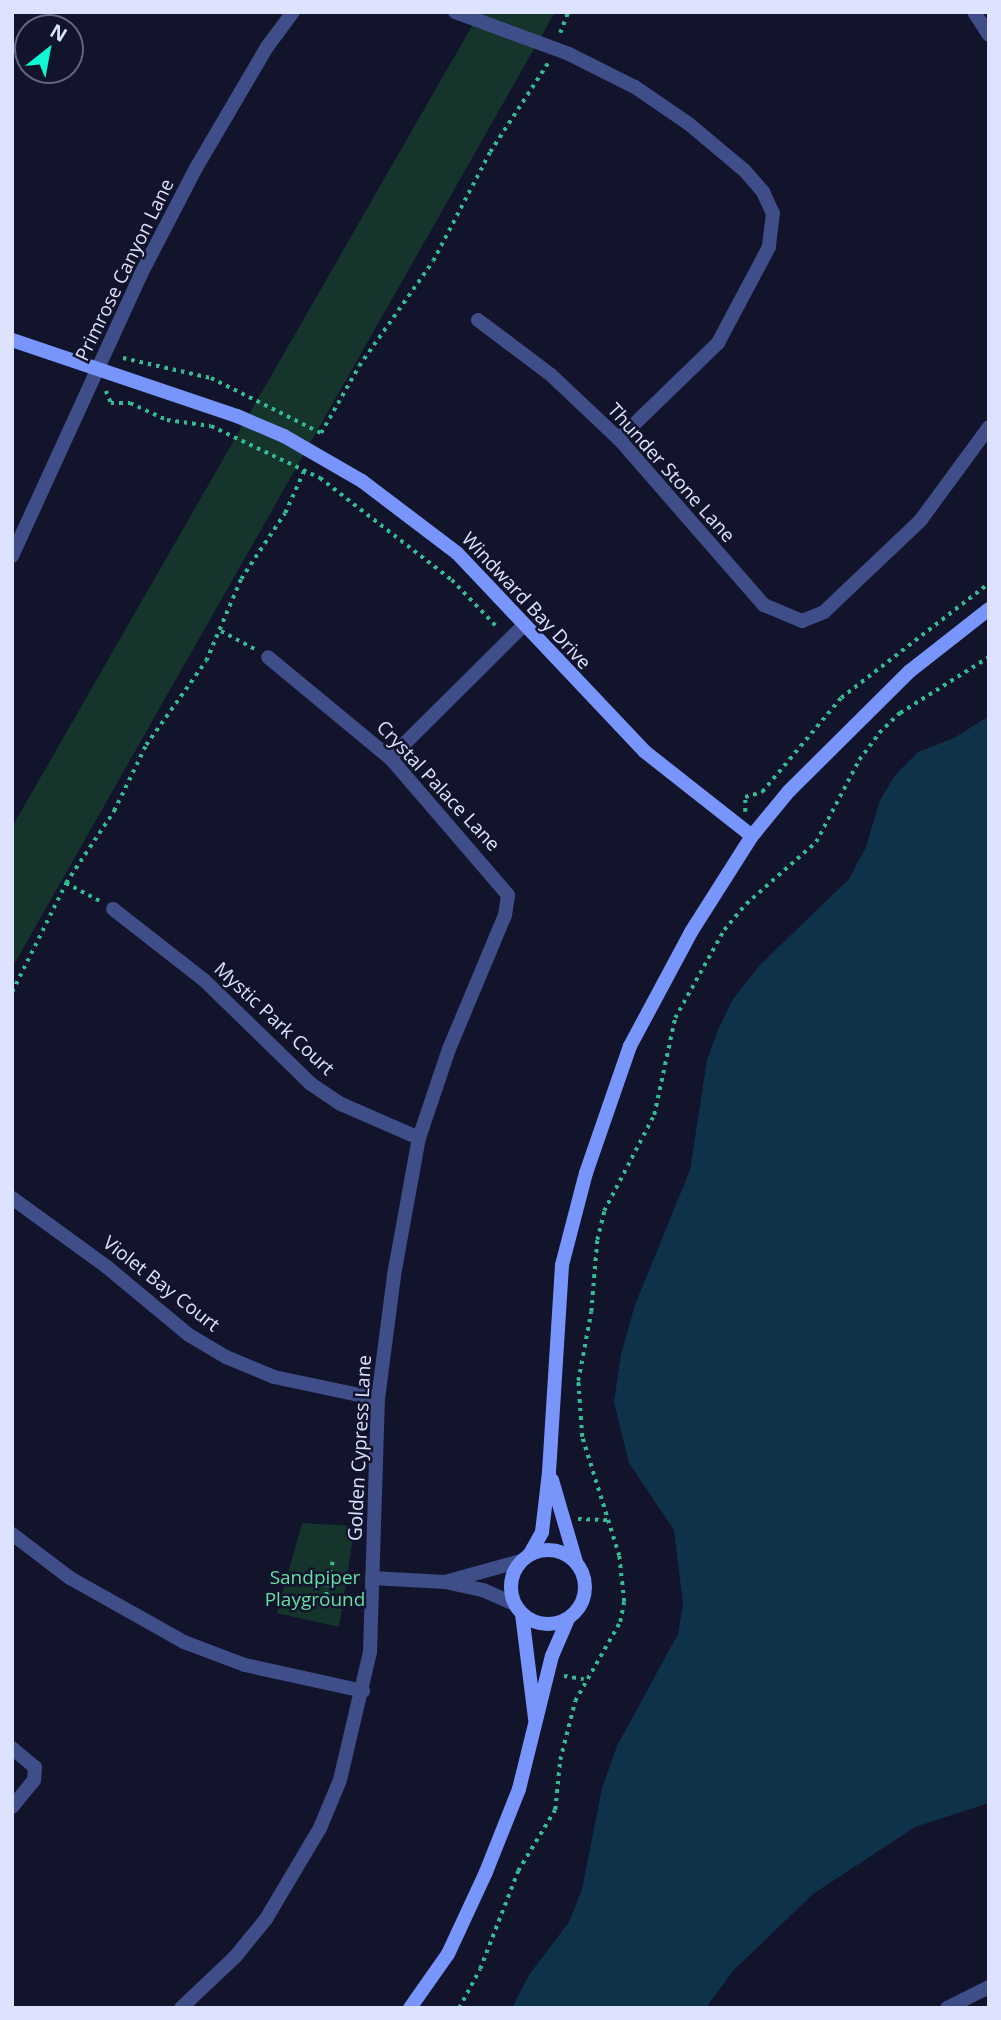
<!DOCTYPE html>
<html>
<head>
<meta charset="utf-8">
<style>
	body { margin:0 }
	#map { position:relative; width:1001px; height:2020px; overflow:hidden; background:#12142b; font-family:"Open Sans",sans-serif }
	div>[style] { position:absolute }
	.green>* { inset:0; background:#15352c }
	.water>* { inset:0; background:#0d324a }
	.path>* { height:3.5px; margin-top:-1.75px; transform-origin:0; background:repeating-linear-gradient(90deg,#34bb91 0 3.5px,transparent 0 8.5px) }
	.street>* { height:14px; margin:-7px; padding:0 7px; transform-origin:7px; border-radius:7px; background:#3f4e89 }
	.secondary>* { height:14px; margin:-7px; padding:0 7px; transform-origin:7px; border-radius:7px; background:#7795fb }
	.secondary>.ring { margin:-7px; padding:0; box-sizing:content-box; background:none; border:14px solid #7795fb; border-radius:50% }
	span { translate:-50% -50%; white-space:nowrap; text-align:center; line-height:1.15; -webkit-text-stroke:5px #12142b; paint-order:stroke }
	.street-label { font-size:19px; color:#dde2fe }
	.park-label { font-size:19px; color:#69dea3 }
	.frame { position:absolute; inset:0; border:14px solid #dde2fe; pointer-events:none }
	.north { position:absolute; left:14px; top:14px; width:70px; height:70px; box-sizing:border-box; background:#12142b; border:2px solid #63667f; border-radius:50%; rotate:31deg; font-size:19px; font-weight:700; line-height:28px; text-align:center; color:#dde2fe }
	.north::after { content:''; display:block; margin:auto; width:24px; height:32px; background:#0ff9d5; clip-path:polygon(50% 0,100% 100%,50% 72%,0 100%) }
</style>
</head>
<body>
<div id="map">
	<div class="green">
		<div style="clip-path:polygon(480px 12px,555px 12px,12px 968px,12px 827px)"></div>
		<div style="clip-path:polygon(302px 1523px,355px 1526px,339px 1627px,277px 1613px)"></div>
	</div>
	<div class="water">
		<div style="clip-path:polygon(989px 716px,989px 1803px,915px 1827px,813px 1894px,733px 1971px,706px 2008px,512px 2008px,529px 1975px,569px 1922px,582px 1889px,602px 1788px,617px 1746px,678px 1634px,683px 1604px,674px 1530px,629px 1463px,614px 1402px,621px 1354px,635px 1305px,690px 1170px,707px 1060px,718px 1030px,733px 999px,761px 964px,849px 879px,866px 847px,880px 800px,896px 774px,918px 752px,954px 738px)"></div>
	</div>
	<div class="path">
		<div style="left:560px;top:33px;width:22px;rotate:-69deg"></div>
		<div style="left:123px;top:358px;width:90px;rotate:12.8deg"></div>
		<div style="left:211px;top:378px;width:123px;rotate:26.6deg"></div>
		<div style="left:321px;top:433px;width:77px;rotate:-60.4deg"></div>
		<div style="left:359px;top:366px;width:128px;rotate:-54.8deg"></div>
		<div style="left:433px;top:261px;width:123px;rotate:-62.4deg"></div>
		<div style="left:490px;top:152px;width:106px;rotate:-56.9deg"></div>
		<div style="left:106px;top:391px;width:13px;rotate:67deg"></div>
		<div style="left:111px;top:403px;width:19px"></div>
		<div style="left:130px;top:403px;width:41px;rotate:24.7deg"></div>
		<div style="left:167px;top:420px;width:44px;rotate:7.8deg"></div>
		<div style="left:211px;top:426px;width:121px;rotate:25.5deg"></div>
		<div style="left:320px;top:478px;width:167px;rotate:37.7deg"></div>
		<div style="left:452px;top:580px;width:66px;rotate:46.2deg"></div>
		<div style="left:221px;top:631px;width:40px;rotate:28deg"></div>
		<div style="left:745px;top:812px;width:15px;rotate:-90deg"></div>
		<div style="left:745px;top:797px;width:18px;rotate:-16deg"></div>
		<div style="left:762px;top:792px;width:123px;rotate:-50deg"></div>
		<div style="left:841px;top:698px;width:187px;rotate:-37.8deg"></div>
		<div style="left:66px;top:883px;width:40px;rotate:28deg"></div>
		<div style="left:12px;top:992px;width:122px;rotate:-63.6deg"></div>
		<div style="left:66px;top:883px;width:87px;rotate:-56.3deg"></div>
		<div style="left:114px;top:811px;width:73px;rotate:-64.1deg"></div>
		<div style="left:146px;top:745px;width:103px;rotate:-54.5deg"></div>
		<div style="left:206px;top:661px;width:89px;rotate:-66.9deg"></div>
		<div style="left:241px;top:579px;width:79px;rotate:-56.3deg"></div>
		<div style="left:285px;top:513px;width:48px;rotate:-65.6deg"></div>
		<div style="left:578px;top:1519px;width:33px;rotate:2deg"></div>
		<div style="left:333px;top:1562px;width:18px;rotate:106deg"></div>
		<div style="left:328px;top:1579px;width:21px;rotate:8deg"></div>
		<div style="left:326px;top:1596px;width:17px;rotate:-83deg"></div>
		<div style="left:564px;top:1676px;width:20px;rotate:9deg"></div>
		<div style="left:459px;top:2008px;width:44px;rotate:-61.7deg"></div>
		<div style="left:480px;top:1969px;width:105px;rotate:-68.8deg"></div>
		<div style="left:518px;top:1871px;width:71px;rotate:-58.8deg"></div>
		<div style="left:555px;top:1810px;width:50px;rotate:-84.3deg"></div>
		<div style="left:560px;top:1760px;width:61px;rotate:-75.7deg"></div>
		<div style="left:575px;top:1701px;width:91px;rotate:-60.3deg"></div>
		<div style="left:620px;top:1622px;width:20px;rotate:-79deg"></div>
		<div style="left:624px;top:1602px;width:46px;rotate:-96.2deg"></div>
		<div style="left:619px;top:1556px;width:125px;rotate:-107.3deg"></div>
		<div style="left:582px;top:1437px;width:56px;rotate:-94.1deg"></div>
		<div style="left:578px;top:1381px;width:70px;rotate:-79.3deg"></div>
		<div style="left:591px;top:1312px;width:72px;rotate:-85.2deg"></div>
		<div style="left:597px;top:1240px;width:30px;rotate:-76deg"></div>
		<div style="left:604px;top:1211px;width:108px;rotate:-62.5deg"></div>
		<div style="left:654px;top:1115px;width:99px;rotate:-77.8deg"></div>
		<div style="left:675px;top:1018px;width:101px;rotate:-60.9deg"></div>
		<div style="left:724px;top:930px;width:34px;rotate:-50deg"></div>
		<div style="left:746px;top:904px;width:94px;rotate:-41.5deg"></div>
		<div style="left:816px;top:842px;width:93px;rotate:-62.3deg"></div>
		<div style="left:859px;top:760px;width:34px;rotate:-53deg"></div>
		<div style="left:879px;top:733px;width:29px;rotate:-44deg"></div>
		<div style="left:900px;top:713px;width:105px;rotate:-32.2deg"></div>
	</div>
	<div class="street">
		<div style="left:455px;top:12px;width:121px;rotate:20.2deg"></div>
		<div style="left:569px;top:54px;width:74px;rotate:26.6deg"></div>
		<div style="left:635px;top:87px;width:65px;rotate:34.4deg"></div>
		<div style="left:689px;top:124px;width:73px;rotate:40deg"></div>
		<div style="left:745px;top:171px;width:28px;rotate:49deg"></div>
		<div style="left:763px;top:192px;width:23px;rotate:65deg"></div>
		<div style="left:773px;top:213px;width:34px;rotate:97deg"></div>
		<div style="left:769px;top:247px;width:109px;rotate:118deg"></div>
		<div style="left:718px;top:343px;width:138px;rotate:135.9deg"></div>
		<div style="left:974px;top:12px;width:27px;rotate:57deg"></div>
		<div style="left:478px;top:320px;width:91px;rotate:37deg"></div>
		<div style="left:551px;top:375px;width:93px;rotate:43.3deg"></div>
		<div style="left:619px;top:439px;width:220px;rotate:48.9deg"></div>
		<div style="left:764px;top:605px;width:41px;rotate:22.8deg"></div>
		<div style="left:802px;top:621px;width:24px;rotate:-22deg"></div>
		<div style="left:824px;top:612px;width:132px;rotate:-43.5deg"></div>
		<div style="left:920px;top:521px;width:117px;rotate:-53.7deg"></div>
		<div style="left:12px;top:556px;width:310px;rotate:-65.4deg"></div>
		<div style="left:141px;top:274px;width:119px;rotate:-62.6deg"></div>
		<div style="left:196px;top:168px;width:140px;rotate:-59.6deg"></div>
		<div style="left:267px;top:47px;width:44px;rotate:-53.4deg"></div>
		<div style="left:390px;top:758px;width:189px;rotate:-44.8deg"></div>
		<div style="left:113px;top:909px;width:115px;rotate:38deg"></div>
		<div style="left:204px;top:980px;width:149px;rotate:44.2deg"></div>
		<div style="left:311px;top:1084px;width:36px;rotate:34deg"></div>
		<div style="left:341px;top:1104px;width:85px;rotate:23.6deg"></div>
		<div style="left:12px;top:1198px;width:117px;rotate:36deg"></div>
		<div style="left:107px;top:1267px;width:107px;rotate:39.7deg"></div>
		<div style="left:189px;top:1335px;width:43px;rotate:30.7deg"></div>
		<div style="left:226px;top:1357px;width:52px;rotate:22.6deg"></div>
		<div style="left:274px;top:1377px;width:106px;rotate:11.9deg"></div>
		<div style="left:12px;top:1534px;width:73px;rotate:37.2deg"></div>
		<div style="left:70px;top:1578px;width:131px;rotate:29.3deg"></div>
		<div style="left:184px;top:1642px;width:65px;rotate:20.7deg"></div>
		<div style="left:245px;top:1665px;width:121px;rotate:12.4deg"></div>
		<div style="left:372px;top:1578px;width:73px;rotate:3.1deg"></div>
		<div style="left:445px;top:1582px;width:39px;rotate:12deg"></div>
		<div style="left:483px;top:1590px;width:35px;rotate:24deg"></div>
		<div style="left:445px;top:1582px;width:79px;rotate:-15.4deg"></div>
		<div style="left:12px;top:1748px;width:30px;rotate:40deg"></div>
		<div style="left:35px;top:1767px;width:13px;rotate:94deg"></div>
		<div style="left:34px;top:1780px;width:35px;rotate:129deg"></div>
		<div style="left:181px;top:2008px;width:74px;rotate:-43.4deg"></div>
		<div style="left:235px;top:1957px;width:49px;rotate:-50.8deg"></div>
		<div style="left:266px;top:1919px;width:106px;rotate:-59.3deg"></div>
		<div style="left:320px;top:1828px;width:52px;rotate:-67.4deg"></div>
		<div style="left:340px;top:1780px;width:131px;rotate:-76.8deg"></div>
		<div style="left:370px;top:1652px;width:253px;rotate:-88.2deg"></div>
		<div style="left:378px;top:1399px;width:125px;rotate:-82.6deg"></div>
		<div style="left:394px;top:1275px;width:139px;rotate:-79.7deg"></div>
		<div style="left:419px;top:1138px;width:94px;rotate:-71.4deg"></div>
		<div style="left:449px;top:1049px;width:145px;rotate:-67.3deg"></div>
		<div style="left:505px;top:915px;width:20px;rotate:-81deg"></div>
		<div style="left:508px;top:895px;width:181px;rotate:-130.7deg"></div>
		<div style="left:390px;top:758px;width:158px;rotate:-140.4deg"></div>
		<div style="left:947px;top:2008px;width:47px;rotate:-26.6deg"></div>
	</div>
	<div class="secondary">
		<div style="left:12px;top:340px;width:237px;rotate:18.7deg"></div>
		<div style="left:237px;top:416px;width:51px;rotate:23.1deg"></div>
		<div style="left:284px;top:436px;width:90px;rotate:30deg"></div>
		<div style="left:362px;top:481px;width:119px;rotate:37.2deg"></div>
		<div style="left:457px;top:553px;width:272px;rotate:46.6deg"></div>
		<div style="left:644px;top:751px;width:137px;rotate:38.2deg"></div>
		<div style="left:552px;top:1480px;width:85px;rotate:73.7deg"></div>
		<div class="ring" style="left:511px;top:1550px;width:60px;height:60px"></div>
		<div style="left:530px;top:1554px;width:25px;rotate:-61deg"></div>
		<div style="left:542px;top:1532px;width:60px;rotate:-83.3deg"></div>
		<div style="left:549px;top:1472px;width:207px;rotate:-86.4deg"></div>
		<div style="left:562px;top:1265px;width:95px;rotate:-75.4deg"></div>
		<div style="left:586px;top:1173px;width:134px;rotate:-70.9deg"></div>
		<div style="left:630px;top:1046px;width:129px;rotate:-61.8deg"></div>
		<div style="left:691px;top:932px;width:114px;rotate:-57.6deg"></div>
		<div style="left:752px;top:836px;width:58px;rotate:-50.6deg"></div>
		<div style="left:789px;top:791px;width:170px;rotate:-44.8deg"></div>
		<div style="left:910px;top:671px;width:100px;rotate:-38.1deg"></div>
		<div style="left:522px;top:1614px;width:106px;rotate:82.9deg"></div>
		<div style="left:410px;top:2008px;width:66px;rotate:-54.9deg"></div>
		<div style="left:448px;top:1954px;width:90px;rotate:-65.1deg"></div>
		<div style="left:486px;top:1872px;width:89px;rotate:-68.3deg"></div>
		<div style="left:519px;top:1789px;width:137px;rotate:-76.1deg"></div>
		<div style="left:552px;top:1656px;width:40px;rotate:-66.6deg"></div>
	</div>
	<div class="street-label">
		<span style="left:125px;top:270px;rotate:-64deg">Primrose Canyon Lane</span>
		<span style="left:671px;top:473px;rotate:48deg">Thunder Stone Lane</span>
		<span style="left:526px;top:601px;rotate:47deg">Windward Bay Drive</span>
		<span style="left:438px;top:786px;rotate:47deg">Crystal Palace Lane</span>
		<span style="left:274px;top:1019px;rotate:43deg">Mystic Park Court</span>
		<span style="left:161px;top:1284px;rotate:38deg">Violet Bay Court</span>
		<span style="left:360px;top:1448px;rotate:-87deg">Golden Cypress Lane</span>
	</div>
	<div class="park-label">
		<span style="left:315px;top:1589px">Sandpiper<br>Playground</span>
	</div>
	<div class="frame"></div>
	<div class="north">N</div>
</div>
</body>
</html>
